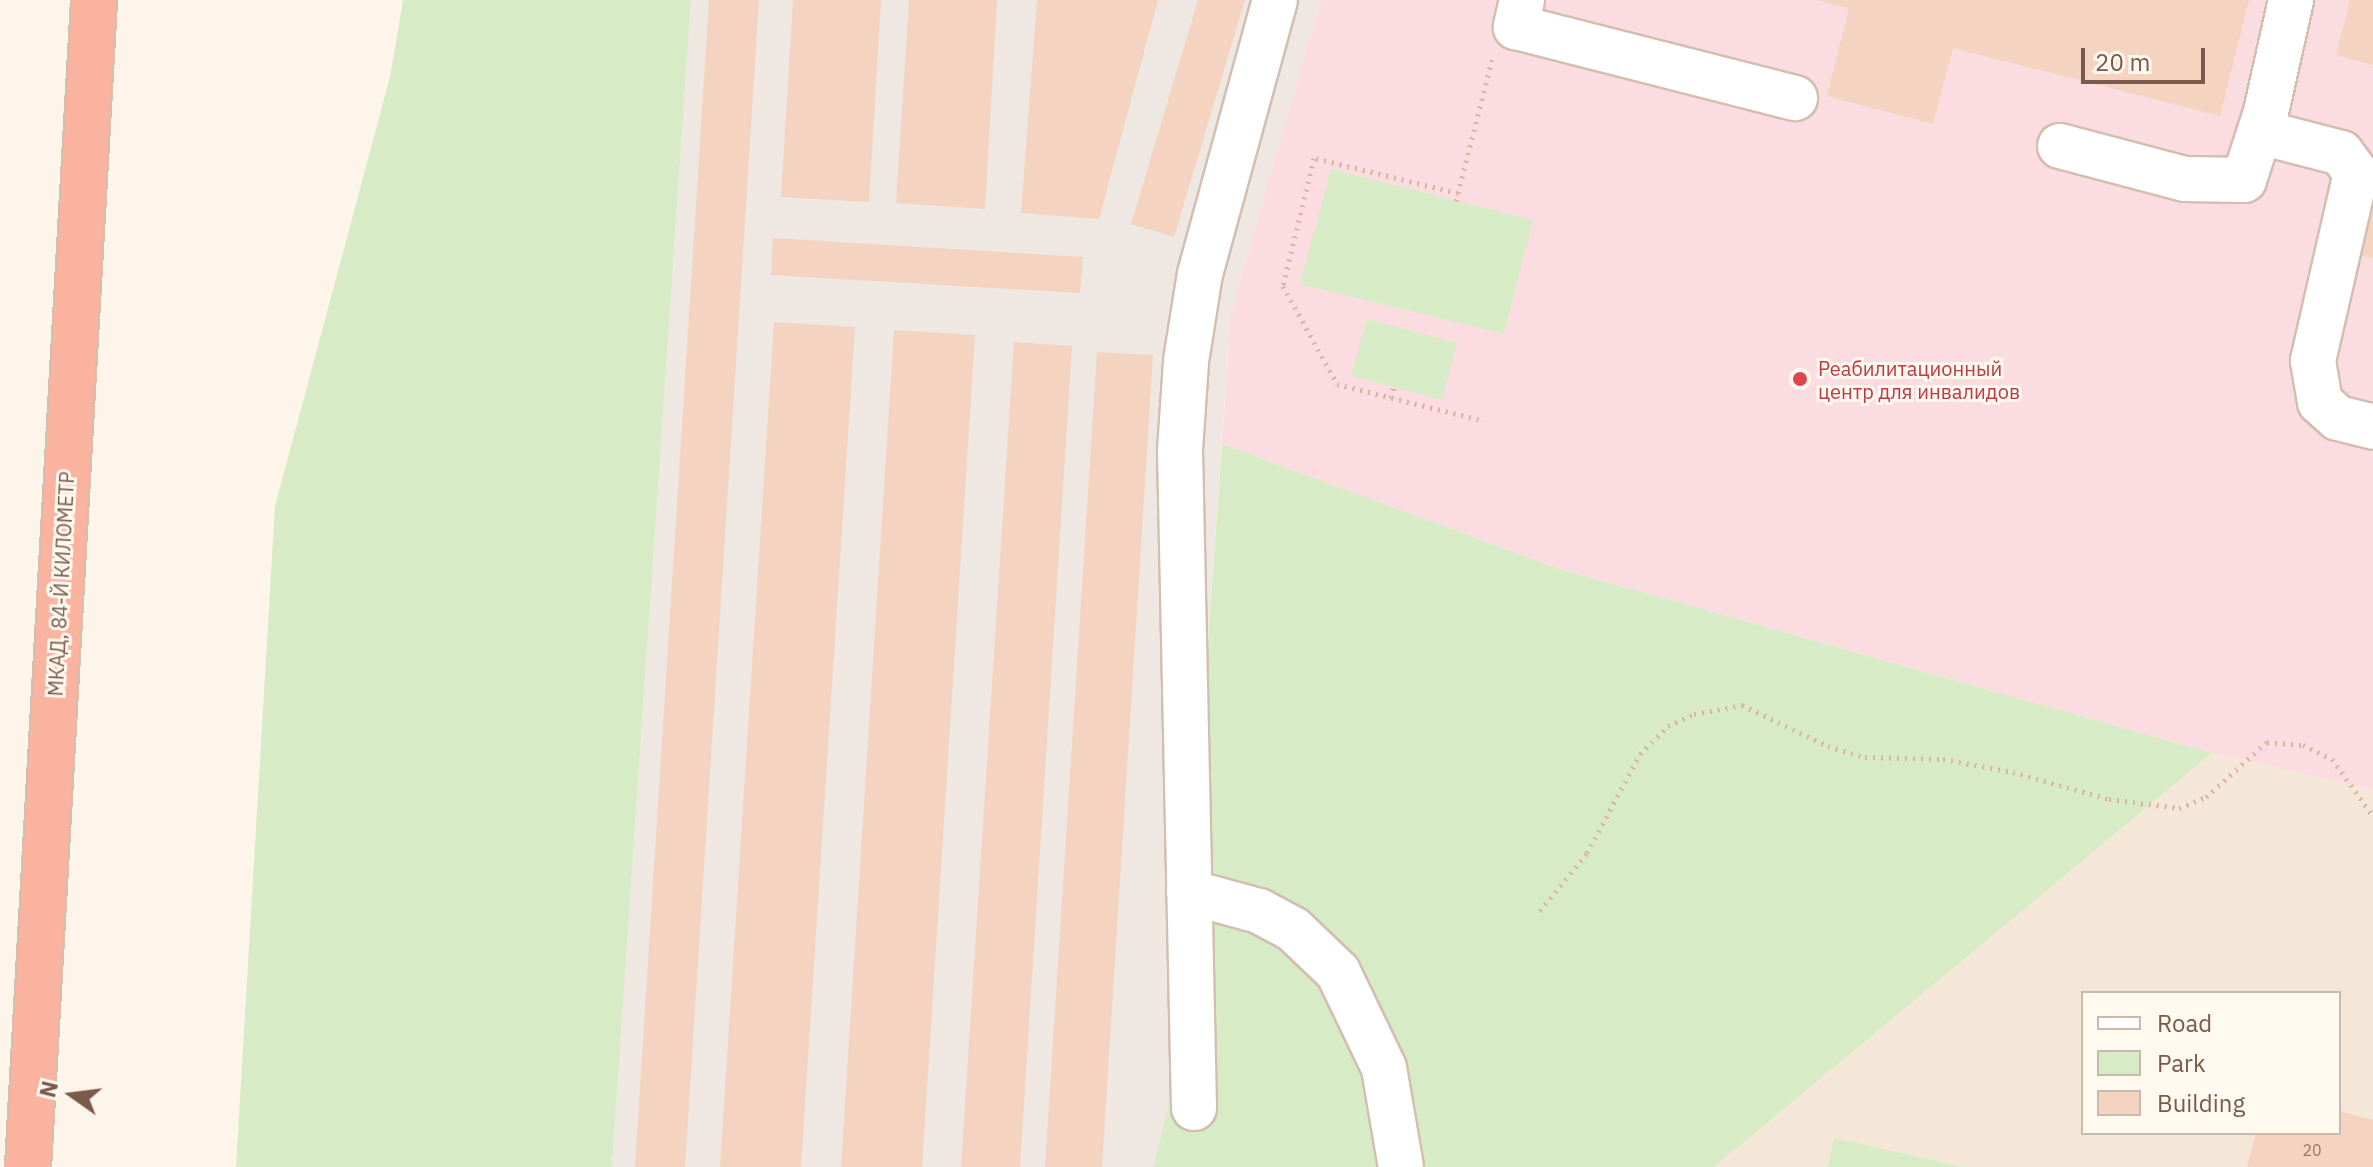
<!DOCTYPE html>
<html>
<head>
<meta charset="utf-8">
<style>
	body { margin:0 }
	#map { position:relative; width:2373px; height:1167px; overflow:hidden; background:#fdf5e9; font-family:"IBM Plex Sans",sans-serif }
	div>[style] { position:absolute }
	.residential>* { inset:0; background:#f5e7d7 }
	.industrial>* { inset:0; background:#eee7e2 }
	.medical>* { inset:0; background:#fbdce1 }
	.green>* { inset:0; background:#d7ecc6 }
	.building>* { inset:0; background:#f4d3c0 }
	.path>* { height:5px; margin-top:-2.5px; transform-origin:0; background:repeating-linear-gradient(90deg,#d9b6a2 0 2px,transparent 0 8px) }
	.roads { filter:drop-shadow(2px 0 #d3beb0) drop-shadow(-2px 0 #d3beb0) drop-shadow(0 2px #d3beb0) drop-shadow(0 -2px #d3beb0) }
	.minor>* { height:44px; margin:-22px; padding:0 22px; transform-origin:22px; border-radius:22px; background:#fff }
	.highway>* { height:44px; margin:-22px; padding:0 22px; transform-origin:22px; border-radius:22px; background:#f9b39e }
	.dots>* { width:22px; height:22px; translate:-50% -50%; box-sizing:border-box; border:4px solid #fff9f0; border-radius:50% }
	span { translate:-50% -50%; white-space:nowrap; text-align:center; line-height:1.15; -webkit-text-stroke:6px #fff9f0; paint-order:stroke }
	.number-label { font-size:16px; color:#987868 }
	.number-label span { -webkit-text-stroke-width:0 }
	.health-label { font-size:20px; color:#be3a42 }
	.left { translate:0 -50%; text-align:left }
	.street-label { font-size:20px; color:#795a4b }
	.legend { position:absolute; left:2081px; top:991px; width:260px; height:144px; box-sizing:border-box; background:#fff9f0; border:2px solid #c9b9ae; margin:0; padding:10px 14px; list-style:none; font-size:24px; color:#795a4b }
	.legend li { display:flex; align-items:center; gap:16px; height:40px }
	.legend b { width:40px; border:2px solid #c9b9ae }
	.north { position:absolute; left:32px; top:1055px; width:80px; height:80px; -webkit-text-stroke:6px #fff9f0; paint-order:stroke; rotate:284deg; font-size:22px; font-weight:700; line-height:32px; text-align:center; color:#795a4b }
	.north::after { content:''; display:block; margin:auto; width:28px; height:36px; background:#795a4b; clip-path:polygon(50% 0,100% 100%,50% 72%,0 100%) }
	.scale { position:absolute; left:2081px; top:48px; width:124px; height:36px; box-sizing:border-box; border:4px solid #795a4b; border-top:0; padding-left:10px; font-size:24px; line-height:28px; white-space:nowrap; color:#795a4b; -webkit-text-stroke:6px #fff9f0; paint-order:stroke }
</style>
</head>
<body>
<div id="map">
	<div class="residential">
		<div style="clip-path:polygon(evenodd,2212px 753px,2373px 790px,2373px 1167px,1714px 1167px,2212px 753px,2083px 993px,2339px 993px,2339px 1133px,2083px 1133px,2083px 993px)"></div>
	</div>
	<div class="industrial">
		<div style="clip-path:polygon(691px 0,1321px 0,1231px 313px,1177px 1071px,1153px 1167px,612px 1167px)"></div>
	</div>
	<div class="medical">
		<div style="clip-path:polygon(1321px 0,2373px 0,2373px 790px,2212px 753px,1557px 568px,1222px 444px,1231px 313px)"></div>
	</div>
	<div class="green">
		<div style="clip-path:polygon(403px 0,691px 0,612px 1167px,236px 1167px,275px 506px,390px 77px)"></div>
		<div style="clip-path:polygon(1331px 169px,1533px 220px,1504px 334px,1300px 284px)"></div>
		<div style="clip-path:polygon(1367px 319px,1457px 343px,1442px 400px,1351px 376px)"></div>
		<div style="clip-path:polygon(1222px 444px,1557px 568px,2212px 753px,1714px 1167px,1153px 1167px,1177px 1071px)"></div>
		<div style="clip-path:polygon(1834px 1138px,1963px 1167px,1828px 1167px)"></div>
	</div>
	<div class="building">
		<div style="clip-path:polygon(709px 0,759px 0,685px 1167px,635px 1167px)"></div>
		<div style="clip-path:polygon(793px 0,881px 0,869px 202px,781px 197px)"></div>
		<div style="clip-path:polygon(909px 0,997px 0,985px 209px,896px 203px)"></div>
		<div style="clip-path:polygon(1037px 0,1158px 0,1099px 219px,1021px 213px)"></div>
		<div style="clip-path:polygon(1198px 0,1245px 0,1174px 237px,1131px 224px)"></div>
		<div style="clip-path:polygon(1818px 0,2249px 0,2220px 116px,1953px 48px,1933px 124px,1827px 96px,1849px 9px)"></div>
		<div style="clip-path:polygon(2350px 0,2373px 0,2373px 65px,2336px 55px)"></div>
		<div style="clip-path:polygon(2372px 214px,2373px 215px,2373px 258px,2362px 256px)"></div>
		<div style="clip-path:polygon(773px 238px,1083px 257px,1080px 293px,771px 275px)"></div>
		<div style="clip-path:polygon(774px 322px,855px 327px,801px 1167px,720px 1167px)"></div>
		<div style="clip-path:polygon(894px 330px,975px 335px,922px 1167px,841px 1167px)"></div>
		<div style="clip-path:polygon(1014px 342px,1072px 346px,1020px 1167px,961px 1167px)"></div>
		<div style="clip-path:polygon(1097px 352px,1153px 355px,1102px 1167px,1045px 1167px)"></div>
		<div style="clip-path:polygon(2339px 1111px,2373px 1120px,2373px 1167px,2247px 1167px,2256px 1133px,2339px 1133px)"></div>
	</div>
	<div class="path">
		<div style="left:1458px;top:193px;width:148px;rotate:-166.3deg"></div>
		<div style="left:1314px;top:158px;width:132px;rotate:103.6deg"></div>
		<div style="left:1283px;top:286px;width:112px;rotate:61.1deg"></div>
		<div style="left:1337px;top:384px;width:152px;rotate:14.1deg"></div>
		<div style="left:1456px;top:201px;width:146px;rotate:-75.7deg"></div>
		<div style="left:1391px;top:398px;width:11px;rotate:-75deg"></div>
		<div style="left:1540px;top:911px;width:75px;rotate:-51deg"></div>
		<div style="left:1587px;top:853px;width:112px;rotate:-61.8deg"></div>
		<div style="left:1640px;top:754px;width:40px;rotate:-45deg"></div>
		<div style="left:1668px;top:726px;width:29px;rotate:-25deg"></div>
		<div style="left:1694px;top:714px;width:49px;rotate:-10.6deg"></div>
		<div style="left:1742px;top:705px;width:95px;rotate:25.5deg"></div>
		<div style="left:1828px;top:746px;width:39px;rotate:17deg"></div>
		<div style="left:1865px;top:757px;width:78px;rotate:1.5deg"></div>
		<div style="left:1943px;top:759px;width:71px;rotate:10.5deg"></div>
		<div style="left:2013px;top:772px;width:100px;rotate:15.7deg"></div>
		<div style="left:2109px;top:799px;width:71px;rotate:7.3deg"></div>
		<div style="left:2179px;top:808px;width:29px;rotate:-22deg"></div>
		<div style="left:2206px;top:797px;width:82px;rotate:-42deg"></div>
		<div style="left:2267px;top:742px;width:36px;rotate:5deg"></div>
		<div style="left:2303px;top:745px;width:32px;rotate:26deg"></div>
		<div style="left:2332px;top:759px;width:70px;rotate:54.3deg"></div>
	</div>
	<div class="roads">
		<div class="minor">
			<div style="left:1522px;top:0;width:28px;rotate:103deg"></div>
			<div style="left:1516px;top:27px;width:288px;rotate:14.3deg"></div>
			<div style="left:2260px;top:132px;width:84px;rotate:14.5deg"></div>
			<div style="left:2341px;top:153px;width:25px;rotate:53deg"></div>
			<div style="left:2356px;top:173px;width:193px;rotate:102.9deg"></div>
			<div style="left:2313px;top:361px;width:42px;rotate:80.3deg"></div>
			<div style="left:2320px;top:402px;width:24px;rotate:42deg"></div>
			<div style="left:2338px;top:418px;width:36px;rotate:14deg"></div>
			<div style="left:2060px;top:146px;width:129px;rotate:14.8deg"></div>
			<div style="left:2185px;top:179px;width:59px;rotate:1deg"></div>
			<div style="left:2244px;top:180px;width:71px;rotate:-72.1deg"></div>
			<div style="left:2266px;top:112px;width:115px;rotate:-77.4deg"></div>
			<div style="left:1189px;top:892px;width:73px;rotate:15.2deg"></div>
			<div style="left:1259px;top:911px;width:38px;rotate:28deg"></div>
			<div style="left:1293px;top:929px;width:62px;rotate:43.7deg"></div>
			<div style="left:1338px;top:972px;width:106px;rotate:64.4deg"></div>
			<div style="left:1384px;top:1068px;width:100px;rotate:80.3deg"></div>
			<div style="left:1194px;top:1108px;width:658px;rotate:-91.22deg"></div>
			<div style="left:1180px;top:450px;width:89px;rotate:-86.1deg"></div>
			<div style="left:1186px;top:361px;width:88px;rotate:-80.9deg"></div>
			<div style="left:1200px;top:274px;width:284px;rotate:-74.7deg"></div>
		</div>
		<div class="highway">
			<div style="left:28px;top:1167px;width:1169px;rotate:-86.76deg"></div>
		</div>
	</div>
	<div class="dots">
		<div style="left:1800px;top:379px;background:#e0444e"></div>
	</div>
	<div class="number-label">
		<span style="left:2312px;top:1150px">20</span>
	</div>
	<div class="health-label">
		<span class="left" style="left:1818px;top:380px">Реабилитационный<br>центр для инвалидов</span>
	</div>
	<div class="street-label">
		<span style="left:61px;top:584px;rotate:-87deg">МКАД, 84-Й КИЛОМЕТР</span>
	</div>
	<ul class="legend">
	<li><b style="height:10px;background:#fff"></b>Road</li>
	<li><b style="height:22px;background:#d7ecc6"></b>Park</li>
	<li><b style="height:22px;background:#f4d3c0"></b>Building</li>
	</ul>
	<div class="north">N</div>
	<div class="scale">20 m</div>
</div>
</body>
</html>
